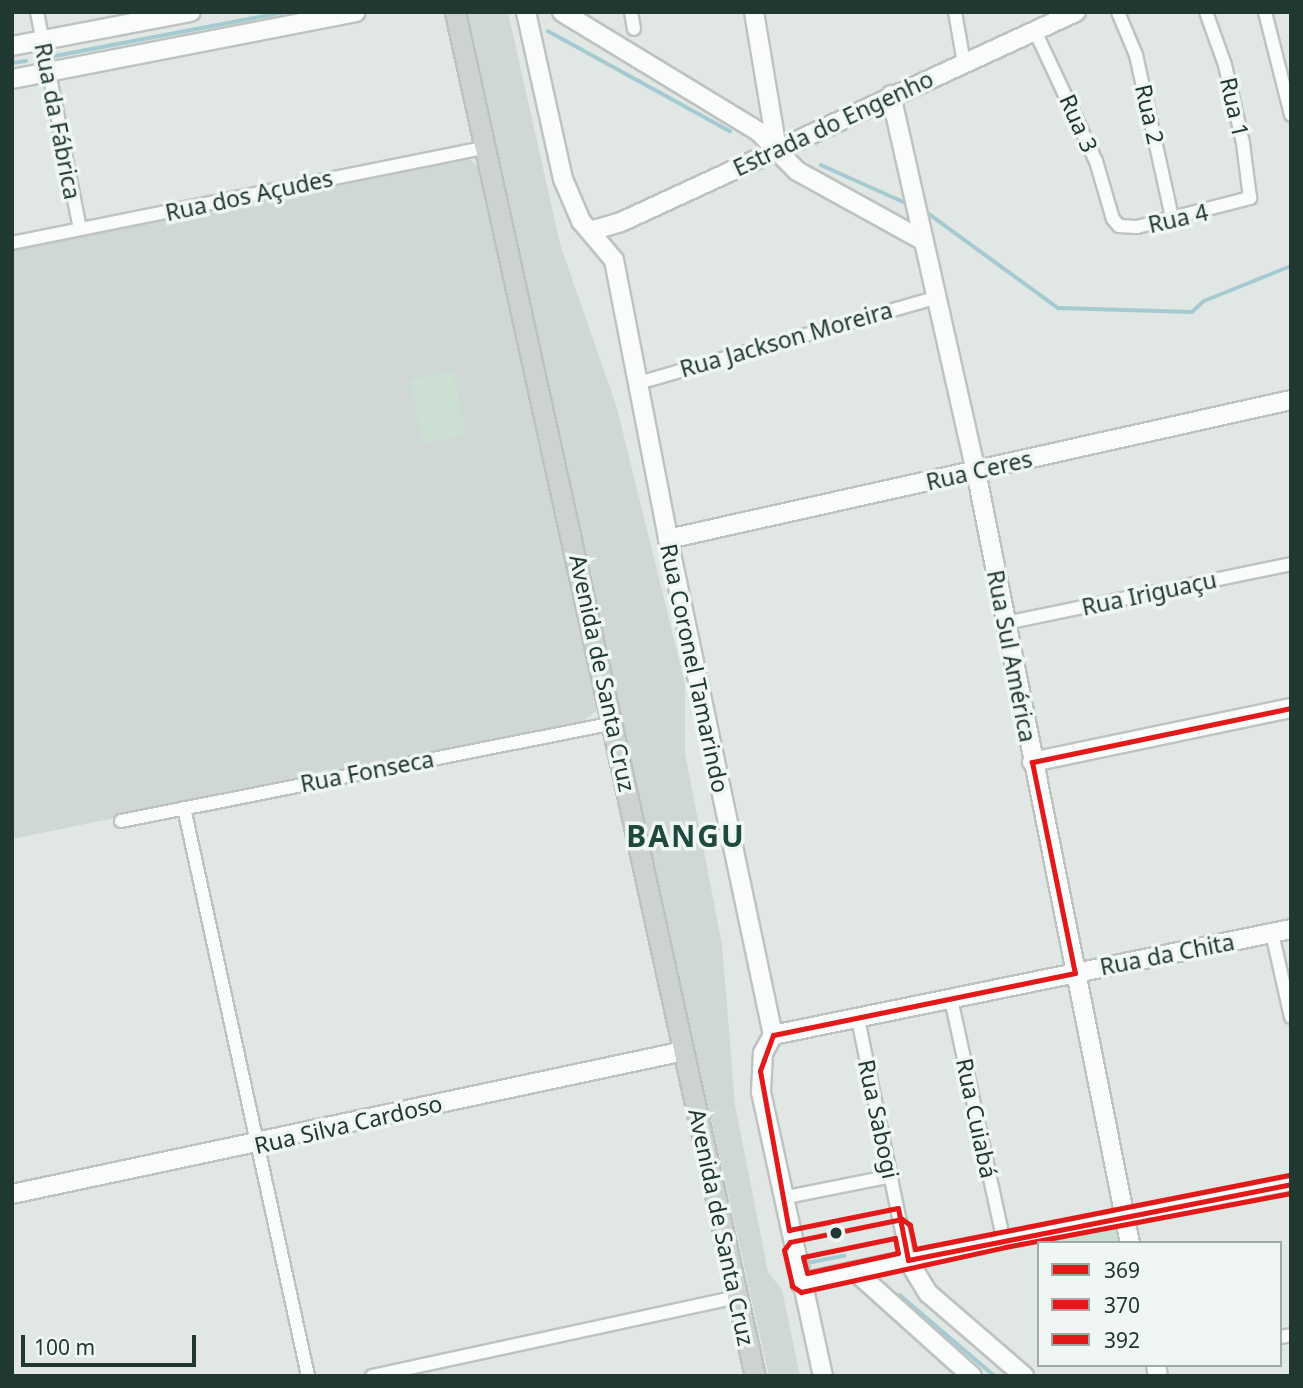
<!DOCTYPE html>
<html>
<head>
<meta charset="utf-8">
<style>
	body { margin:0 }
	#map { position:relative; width:1303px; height:1388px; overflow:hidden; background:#e1e7e4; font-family:"Noto Sans",sans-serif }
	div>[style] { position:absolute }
	.built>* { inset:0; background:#cfd8d4 }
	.green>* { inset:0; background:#cbdfd2 }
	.stream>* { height:3.5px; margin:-1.75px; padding:0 1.75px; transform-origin:1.75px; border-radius:1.75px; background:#a5cbd2 }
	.roads { filter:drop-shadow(2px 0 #bec3c1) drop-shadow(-2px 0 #bec3c1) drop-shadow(0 2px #bec3c1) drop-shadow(0 -2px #bec3c1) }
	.street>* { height:12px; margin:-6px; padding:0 6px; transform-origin:6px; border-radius:6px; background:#fafbfb }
	.secondary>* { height:18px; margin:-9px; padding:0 9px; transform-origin:9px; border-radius:9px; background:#fafbfb }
	.primary>* { height:19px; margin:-9.5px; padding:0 9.5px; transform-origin:9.5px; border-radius:9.5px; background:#cdd3d1 }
	.bus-1>* { height:5px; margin:-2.5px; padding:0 2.5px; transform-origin:2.5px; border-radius:2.5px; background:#e31919 }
	.bus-2>* { height:5px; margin:-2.5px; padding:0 2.5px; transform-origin:2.5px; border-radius:2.5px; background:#e31919 }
	.bus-3>* { height:5px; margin:-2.5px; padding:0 2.5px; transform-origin:2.5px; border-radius:2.5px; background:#e31919 }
	.dots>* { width:19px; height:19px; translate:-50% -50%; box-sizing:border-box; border:4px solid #eff6f3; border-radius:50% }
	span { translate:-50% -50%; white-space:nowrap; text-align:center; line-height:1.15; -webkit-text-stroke:7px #eff6f3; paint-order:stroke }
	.street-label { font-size:23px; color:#213832 }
	.district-label { font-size:30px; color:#1f483f; font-weight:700; letter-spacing:2px }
	.frame { position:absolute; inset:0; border:14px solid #213832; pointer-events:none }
	.legend { position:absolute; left:1037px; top:1241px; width:245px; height:126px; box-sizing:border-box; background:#eff6f3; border:2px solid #9daaa6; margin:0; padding:9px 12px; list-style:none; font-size:21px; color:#213832 }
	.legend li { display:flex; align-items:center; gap:14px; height:35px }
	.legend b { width:35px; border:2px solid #9daaa6 }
	.scale { position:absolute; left:21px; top:1335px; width:175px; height:32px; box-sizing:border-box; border:4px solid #213832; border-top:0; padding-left:9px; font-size:21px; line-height:24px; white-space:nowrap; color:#213832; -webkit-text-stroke:5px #eff6f3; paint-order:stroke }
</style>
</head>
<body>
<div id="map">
	<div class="built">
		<div style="clip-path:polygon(463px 12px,508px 12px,560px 244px,617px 408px,685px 684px,685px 753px,722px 945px,735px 1105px,768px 1272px,782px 1290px,800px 1376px,769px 1376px)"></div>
		<div style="clip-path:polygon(470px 159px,480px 168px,598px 705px,596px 711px,582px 722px,12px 839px,12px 248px)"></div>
	</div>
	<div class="green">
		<div style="clip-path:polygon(453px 371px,466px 435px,423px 444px,410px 380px)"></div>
		<div style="clip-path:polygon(1115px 1223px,1119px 1243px,1051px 1243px,1045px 1238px)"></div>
	</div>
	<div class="stream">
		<div style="left:548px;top:31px;width:208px;rotate:28.8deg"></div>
		<div style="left:55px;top:56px;width:235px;rotate:-10.8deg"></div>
		<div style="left:12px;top:63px;width:14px;rotate:-8deg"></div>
		<div style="left:821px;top:165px;width:95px;rotate:24.1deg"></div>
		<div style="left:925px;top:211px;width:165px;rotate:36.1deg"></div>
		<div style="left:1058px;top:308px;width:134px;rotate:1.7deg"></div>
		<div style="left:1192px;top:312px;width:16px;rotate:-43deg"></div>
		<div style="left:1204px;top:301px;width:94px;rotate:-21.9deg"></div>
		<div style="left:807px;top:1263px;width:38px;rotate:-11deg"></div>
		<div style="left:900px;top:1295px;width:125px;rotate:40.5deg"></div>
	</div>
	<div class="roads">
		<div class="street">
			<div style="left:37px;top:12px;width:221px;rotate:78.8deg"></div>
			<div style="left:631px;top:12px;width:17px;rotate:80deg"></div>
			<div style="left:955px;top:12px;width:52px;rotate:80deg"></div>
			<div style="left:1118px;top:12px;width:47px;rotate:67.3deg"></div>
			<div style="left:1136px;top:55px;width:167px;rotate:77.5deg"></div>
			<div style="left:1265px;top:12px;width:106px;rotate:75.8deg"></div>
			<div style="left:1035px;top:31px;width:144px;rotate:64.9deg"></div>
			<div style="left:1096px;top:161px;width:60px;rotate:73.7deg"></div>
			<div style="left:1113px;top:219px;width:9px;rotate:49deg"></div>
			<div style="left:1119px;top:226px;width:18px;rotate:3deg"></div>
			<div style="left:1137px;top:227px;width:117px;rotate:-14.4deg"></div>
			<div style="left:1250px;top:198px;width:55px;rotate:-97.3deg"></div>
			<div style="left:1243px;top:143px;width:80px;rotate:-103deg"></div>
			<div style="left:1225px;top:65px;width:56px;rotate:-109.7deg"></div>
			<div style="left:12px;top:243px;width:484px;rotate:-11.4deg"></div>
			<div style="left:638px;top:383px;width:309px;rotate:-16deg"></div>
			<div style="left:1006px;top:623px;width:291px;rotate:-11.7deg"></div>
			<div style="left:184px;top:808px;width:581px;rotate:77.68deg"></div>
			<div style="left:121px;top:821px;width:503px;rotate:-11.24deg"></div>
			<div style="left:1272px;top:933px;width:86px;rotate:77.3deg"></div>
			<div style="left:951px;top:999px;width:245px;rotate:77.7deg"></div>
			<div style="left:858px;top:1019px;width:246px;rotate:78.3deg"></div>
			<div style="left:908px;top:1260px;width:390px;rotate:-11.2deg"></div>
			<div style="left:782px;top:1198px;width:112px;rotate:-11.3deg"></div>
			<div style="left:1280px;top:1337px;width:11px;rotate:-10deg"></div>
			<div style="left:372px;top:1376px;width:374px;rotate:-12.2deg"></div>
		</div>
		<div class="secondary">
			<div style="left:526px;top:12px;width:171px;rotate:77.5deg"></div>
			<div style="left:563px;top:179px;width:46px;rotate:66.8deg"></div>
			<div style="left:581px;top:221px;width:51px;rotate:49.8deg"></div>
			<div style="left:614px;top:260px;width:284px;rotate:79deg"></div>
			<div style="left:668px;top:539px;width:507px;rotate:78.05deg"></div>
			<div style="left:773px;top:1035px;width:21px;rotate:119deg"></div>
			<div style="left:763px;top:1053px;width:39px;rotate:93deg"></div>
			<div style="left:761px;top:1092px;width:291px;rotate:77.7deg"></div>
			<div style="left:562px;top:12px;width:231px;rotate:31.3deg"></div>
			<div style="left:759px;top:132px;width:54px;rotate:45.7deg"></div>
			<div style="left:797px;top:171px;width:143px;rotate:28.9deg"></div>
			<div style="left:754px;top:12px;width:139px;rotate:80.5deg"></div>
			<div style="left:12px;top:46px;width:182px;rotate:-10.8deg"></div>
			<div style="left:12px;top:79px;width:350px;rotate:-11deg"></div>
			<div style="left:891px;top:95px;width:385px;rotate:77.3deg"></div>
			<div style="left:976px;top:471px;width:787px;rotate:78.72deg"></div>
			<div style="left:590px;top:231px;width:32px;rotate:-16deg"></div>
			<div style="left:621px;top:222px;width:501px;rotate:-24.78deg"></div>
			<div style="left:668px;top:539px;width:638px;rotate:-12.58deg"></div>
			<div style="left:1032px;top:762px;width:265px;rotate:-11.8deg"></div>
			<div style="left:773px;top:1035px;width:529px;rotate:-11.56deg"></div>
			<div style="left:12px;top:1194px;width:687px;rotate:-12.01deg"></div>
			<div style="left:856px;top:1272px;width:156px;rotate:41.9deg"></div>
			<div style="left:800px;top:1283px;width:110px;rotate:-12deg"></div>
			<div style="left:908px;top:1260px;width:39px;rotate:59deg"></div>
			<div style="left:928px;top:1293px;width:127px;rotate:40.8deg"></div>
			<div style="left:1156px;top:1365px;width:11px;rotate:80deg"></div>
		</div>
		<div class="primary">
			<div style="left:455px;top:12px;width:1397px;rotate:77.6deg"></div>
		</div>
	</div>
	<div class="bus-1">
		<div style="left:1291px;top:708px;width:265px;rotate:168.2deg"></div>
		<div style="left:1032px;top:762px;width:215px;rotate:78.5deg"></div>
		<div style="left:1075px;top:973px;width:308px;rotate:168.4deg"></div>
		<div style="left:773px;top:1035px;width:38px;rotate:110deg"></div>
		<div style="left:760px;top:1071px;width:162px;rotate:79.7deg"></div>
		<div style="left:789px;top:1230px;width:111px;rotate:-11.4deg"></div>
		<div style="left:898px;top:1208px;width:53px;rotate:79.1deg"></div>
		<div style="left:908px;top:1260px;width:390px;rotate:-11.2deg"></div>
	</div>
	<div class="bus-2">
		<div style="left:915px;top:1249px;width:25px;rotate:-102deg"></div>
		<div style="left:910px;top:1225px;width:10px;rotate:-143deg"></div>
		<div style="left:902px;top:1219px;width:114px;rotate:168.4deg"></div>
		<div style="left:790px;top:1242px;width:10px;rotate:127deg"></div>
		<div style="left:784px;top:1250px;width:37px;rotate:77deg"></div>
		<div style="left:792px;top:1286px;width:11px;rotate:34deg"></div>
		<div style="left:801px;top:1292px;width:209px;rotate:-12.4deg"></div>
		<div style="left:1005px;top:1247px;width:291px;rotate:-10.7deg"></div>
	</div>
	<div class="bus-3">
		<div style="left:895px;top:1238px;width:15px;rotate:79deg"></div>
		<div style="left:898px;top:1253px;width:93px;rotate:167.6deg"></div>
		<div style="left:807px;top:1273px;width:16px;rotate:-104deg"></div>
		<div style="left:803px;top:1257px;width:94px;rotate:-11.7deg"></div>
		<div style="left:915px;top:1249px;width:381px;rotate:-11.2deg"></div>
	</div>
	<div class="dots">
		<div style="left:836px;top:1233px;background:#213832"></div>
	</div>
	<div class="street-label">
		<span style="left:1235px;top:107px;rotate:77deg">Rua 1</span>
		<span style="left:1150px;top:114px;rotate:77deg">Rua 2</span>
		<span style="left:58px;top:121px;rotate:79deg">Rua da Fábrica</span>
		<span style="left:833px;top:123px;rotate:-25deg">Estrada do Engenho</span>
		<span style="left:1079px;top:123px;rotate:66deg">Rua 3</span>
		<span style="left:249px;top:195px;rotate:-12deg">Rua dos Açudes</span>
		<span style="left:1178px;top:218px;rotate:-13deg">Rua 4</span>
		<span style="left:786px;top:339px;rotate:-16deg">Rua Jackson Moreira</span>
		<span style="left:979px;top:470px;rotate:-13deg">Rua Ceres</span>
		<span style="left:1149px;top:593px;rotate:-12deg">Rua Iriguaçu</span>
		<span style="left:1012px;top:656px;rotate:79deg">Rua Sul América</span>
		<span style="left:695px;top:668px;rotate:78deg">Rua Coronel Tamarindo</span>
		<span style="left:603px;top:673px;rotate:78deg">Avenida de Santa Cruz</span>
		<span style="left:367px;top:771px;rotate:-11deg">Rua Fonseca</span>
		<span style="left:1167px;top:954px;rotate:-11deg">Rua da Chita</span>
		<span style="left:977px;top:1118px;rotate:78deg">Rua Cuiabá</span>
		<span style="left:879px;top:1119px;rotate:78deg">Rua Sabogi</span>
		<span style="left:348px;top:1124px;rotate:-13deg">Rua Silva Cardoso</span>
		<span style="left:722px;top:1227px;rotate:78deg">Avenida de Santa Cruz</span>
	</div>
	<div class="district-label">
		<span style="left:686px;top:836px">BANGU</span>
	</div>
	<div class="frame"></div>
	<ul class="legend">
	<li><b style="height:9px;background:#e31919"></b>369</li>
	<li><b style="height:9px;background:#e31919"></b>370</li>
	<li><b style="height:9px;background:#e31919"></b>392</li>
	</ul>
	<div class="scale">100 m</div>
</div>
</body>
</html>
